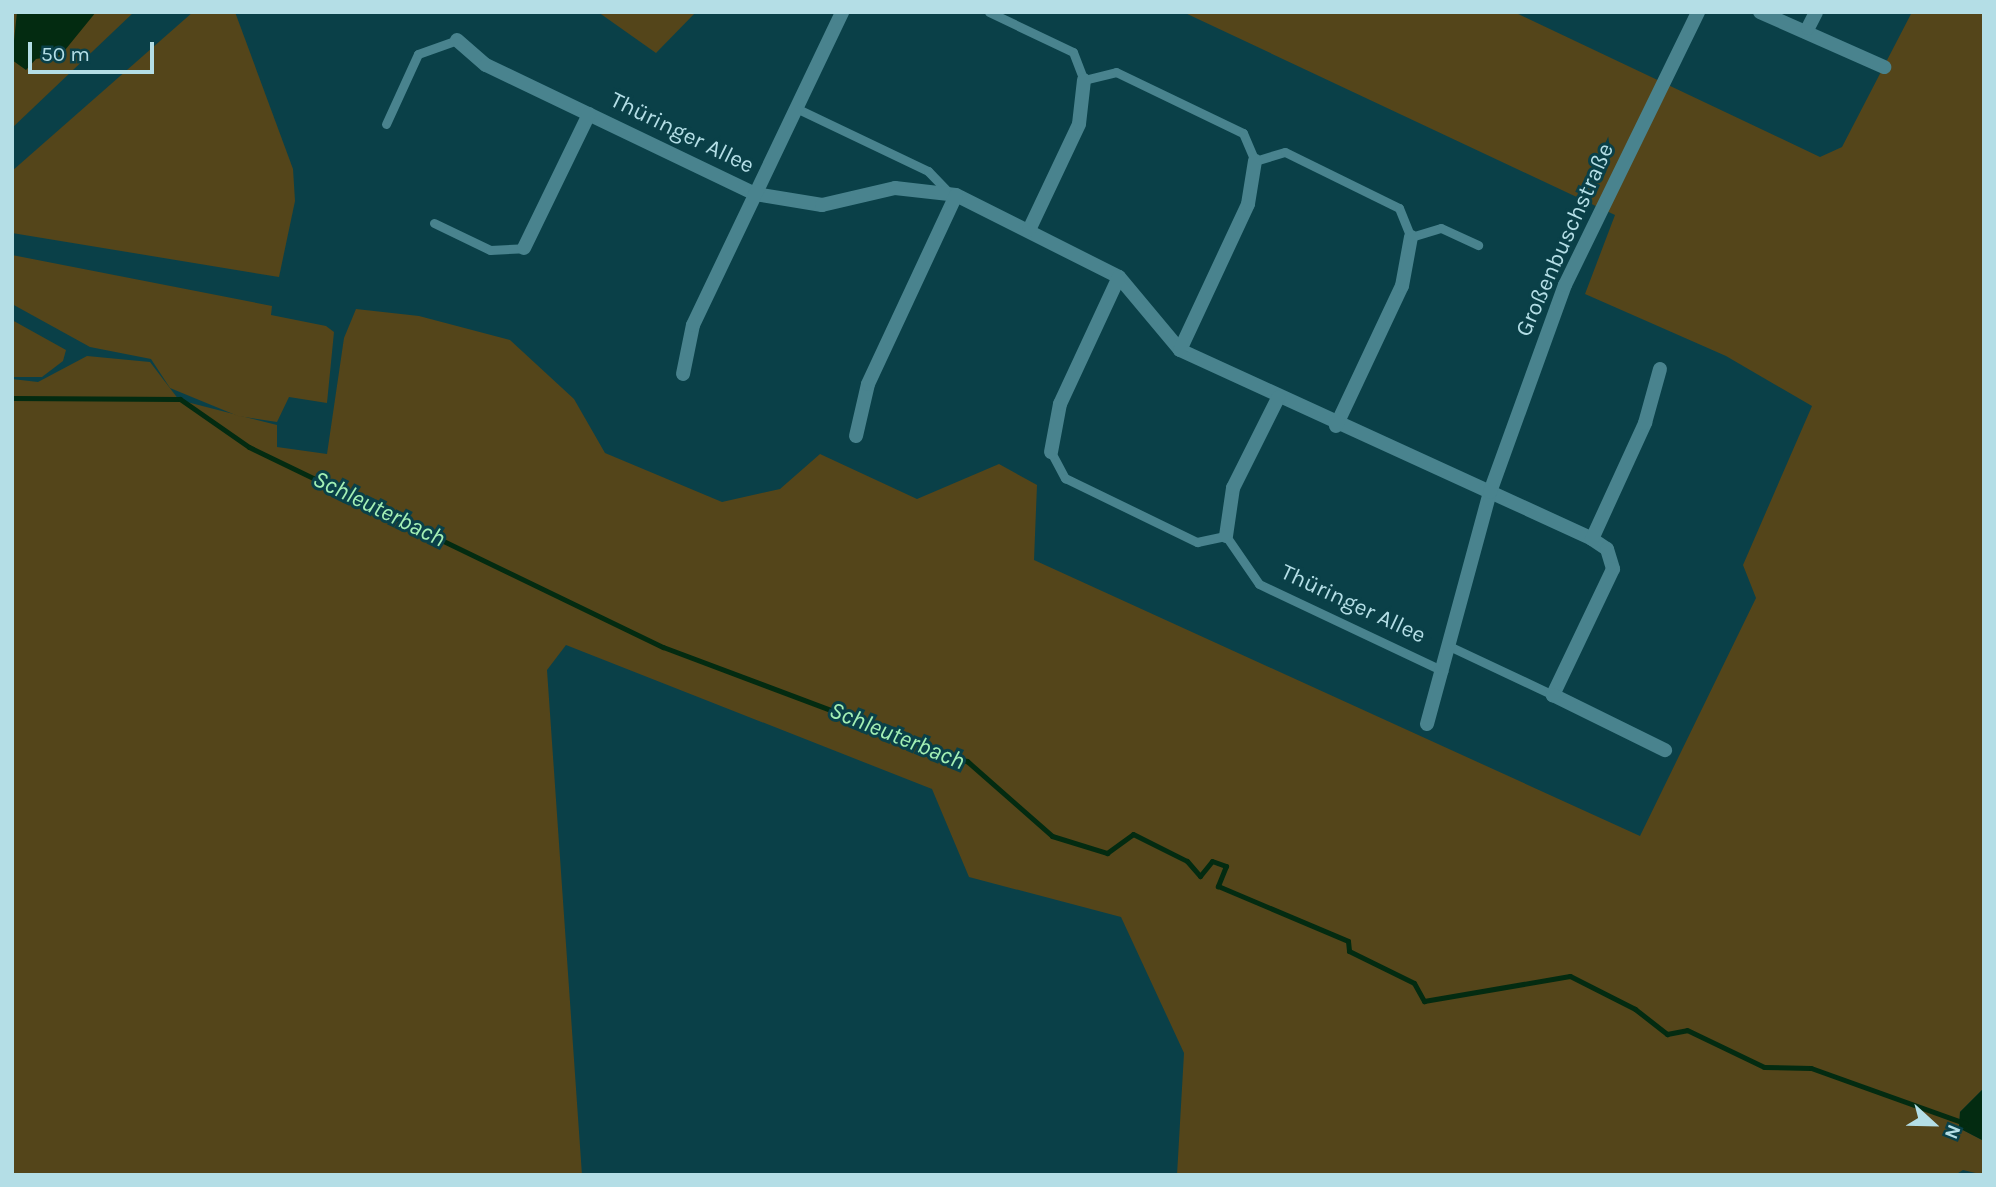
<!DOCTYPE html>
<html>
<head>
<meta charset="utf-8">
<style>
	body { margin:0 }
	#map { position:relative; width:1996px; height:1187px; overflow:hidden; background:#0a4048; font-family:Karla,sans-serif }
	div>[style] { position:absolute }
	.green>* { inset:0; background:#54451a }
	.water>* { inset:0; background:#032b11 }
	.stream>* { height:5px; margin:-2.5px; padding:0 2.5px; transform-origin:2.5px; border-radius:2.5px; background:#032b11 }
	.service>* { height:9px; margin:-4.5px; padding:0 4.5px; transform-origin:4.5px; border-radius:4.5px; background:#49838e }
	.minor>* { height:14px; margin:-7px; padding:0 7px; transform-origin:7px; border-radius:7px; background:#49838e }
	span { translate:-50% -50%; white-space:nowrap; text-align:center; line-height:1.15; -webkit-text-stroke:6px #0a4048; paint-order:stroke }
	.street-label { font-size:23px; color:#b4dee6 }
	.water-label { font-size:24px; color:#a4f0b5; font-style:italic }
	.frame { position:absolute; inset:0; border:14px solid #b4dee6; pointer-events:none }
	.north { position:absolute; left:1898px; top:1089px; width:70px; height:70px; -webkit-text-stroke:5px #0a4048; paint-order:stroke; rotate:112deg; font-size:19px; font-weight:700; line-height:28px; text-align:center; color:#b4dee6 }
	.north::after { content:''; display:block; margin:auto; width:24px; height:32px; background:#b4dee6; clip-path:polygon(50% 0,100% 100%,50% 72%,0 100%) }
	.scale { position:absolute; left:28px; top:42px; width:126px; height:32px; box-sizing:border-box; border:4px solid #b4dee6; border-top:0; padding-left:9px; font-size:21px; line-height:24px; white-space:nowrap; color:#b4dee6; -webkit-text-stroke:5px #0a4048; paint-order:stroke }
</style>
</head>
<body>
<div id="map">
	<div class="green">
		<div style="clip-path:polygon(12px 12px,134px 12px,12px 128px)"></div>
		<div style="clip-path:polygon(193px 12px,235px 12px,293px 169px,295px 201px,279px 277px,12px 233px,12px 171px)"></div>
		<div style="clip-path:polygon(598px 12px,696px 12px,656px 53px)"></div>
		<div style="clip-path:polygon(1183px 12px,1514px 12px,1820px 157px,1842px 147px,1912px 12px,1984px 12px,1984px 1088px,1960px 1112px,1959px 1128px,1984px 1141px,1984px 1175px,1963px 1170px,1955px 1175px,1177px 1175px,1184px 1053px,1121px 917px,969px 877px,932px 789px,566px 645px,547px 670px,582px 1175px,12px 1175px,12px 379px,38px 382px,87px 356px,150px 362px,179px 400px,277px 425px,277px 447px,327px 454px,344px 338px,356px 309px,419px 316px,510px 340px,574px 399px,605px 453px,722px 502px,780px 489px,820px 454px,917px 499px,999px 464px,1037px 485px,1034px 560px,1640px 836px,1756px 598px,1743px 565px,1812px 406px,1726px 356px,1585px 294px,1615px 215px)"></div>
		<div style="clip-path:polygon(12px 255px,272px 306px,271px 315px,326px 326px,334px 332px,327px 403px,289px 397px,277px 422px,238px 416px,170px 388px,151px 359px,90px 347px,12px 304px)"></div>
		<div style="clip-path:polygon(12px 320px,66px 350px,63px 361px,42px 377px,12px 377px)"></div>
	</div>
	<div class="water">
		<div style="clip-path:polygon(17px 12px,96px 12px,61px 55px,36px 59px,26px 70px,12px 60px)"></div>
		<div style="clip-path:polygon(1984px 1088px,1984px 1141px,1959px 1128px,1960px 1112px)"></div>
	</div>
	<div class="stream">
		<div style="left:12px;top:398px;width:168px;rotate:0.3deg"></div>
		<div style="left:180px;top:399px;width:84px;rotate:34.8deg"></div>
		<div style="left:249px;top:447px;width:460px;rotate:25.8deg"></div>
		<div style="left:663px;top:647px;width:325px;rotate:20.6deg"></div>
		<div style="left:967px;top:761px;width:113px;rotate:41.4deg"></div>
		<div style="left:1052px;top:836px;width:58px;rotate:17.2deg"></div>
		<div style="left:1107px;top:853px;width:32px;rotate:-36deg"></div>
		<div style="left:1133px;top:834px;width:60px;rotate:26.6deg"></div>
		<div style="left:1187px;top:861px;width:20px;rotate:49deg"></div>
		<div style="left:1200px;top:876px;width:19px;rotate:-51deg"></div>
		<div style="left:1212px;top:861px;width:15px;rotate:20deg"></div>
		<div style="left:1226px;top:866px;width:22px;rotate:112deg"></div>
		<div style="left:1218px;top:886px;width:141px;rotate:22.9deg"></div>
		<div style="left:1348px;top:941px;width:10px;rotate:84deg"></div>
		<div style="left:1349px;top:951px;width:72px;rotate:26.2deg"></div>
		<div style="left:1414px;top:983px;width:21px;rotate:61deg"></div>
		<div style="left:1424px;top:1001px;width:148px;rotate:-9.7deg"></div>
		<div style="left:1570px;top:976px;width:73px;rotate:26.9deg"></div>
		<div style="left:1635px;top:1009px;width:41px;rotate:38deg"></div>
		<div style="left:1667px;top:1034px;width:20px;rotate:-11deg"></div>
		<div style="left:1687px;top:1030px;width:85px;rotate:25.7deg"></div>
		<div style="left:1764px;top:1067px;width:47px;rotate:1.2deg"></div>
		<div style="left:1811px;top:1068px;width:164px;rotate:19.7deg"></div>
	</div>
	<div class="service">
		<div style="left:989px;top:12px;width:93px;rotate:25.5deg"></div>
		<div style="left:1073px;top:52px;width:30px;rotate:69deg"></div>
		<div style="left:1084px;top:80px;width:33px;rotate:-14deg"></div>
		<div style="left:1116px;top:72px;width:141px;rotate:25.7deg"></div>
		<div style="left:1243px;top:133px;width:30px;rotate:67deg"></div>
		<div style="left:1255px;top:161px;width:31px;rotate:-17deg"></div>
		<div style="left:1285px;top:152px;width:127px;rotate:26.2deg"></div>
		<div style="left:1399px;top:208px;width:31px;rotate:68deg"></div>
		<div style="left:1411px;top:237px;width:31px;rotate:-17deg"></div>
		<div style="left:1441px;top:228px;width:41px;rotate:24.7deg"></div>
		<div style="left:798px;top:109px;width:144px;rotate:25.5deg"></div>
		<div style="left:928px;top:171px;width:29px;rotate:46deg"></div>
		<div style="left:386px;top:124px;width:77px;rotate:-65.4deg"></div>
		<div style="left:418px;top:54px;width:41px;rotate:-19.7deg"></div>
		<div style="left:434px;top:223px;width:62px;rotate:25.7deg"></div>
		<div style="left:490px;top:250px;width:34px;rotate:-3deg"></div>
		<div style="left:1051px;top:452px;width:30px;rotate:62deg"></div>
		<div style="left:1065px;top:478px;width:147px;rotate:25.9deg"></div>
		<div style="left:1197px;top:542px;width:30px;rotate:-12deg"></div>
		<div style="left:1226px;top:536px;width:58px;rotate:55.5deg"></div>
		<div style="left:1259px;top:584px;width:204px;rotate:25.3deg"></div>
		<div style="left:1449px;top:646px;width:115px;rotate:25.2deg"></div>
	</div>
	<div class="minor">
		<div style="left:1760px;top:12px;width:136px;rotate:23.9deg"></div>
		<div style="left:1808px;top:28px;width:18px;rotate:-63deg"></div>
		<div style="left:457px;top:40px;width:38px;rotate:41deg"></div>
		<div style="left:486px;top:65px;width:298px;rotate:25.6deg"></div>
		<div style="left:755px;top:194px;width:68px;rotate:9.3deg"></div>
		<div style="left:822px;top:205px;width:75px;rotate:-13.1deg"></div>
		<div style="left:895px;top:188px;width:61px;rotate:6.5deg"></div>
		<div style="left:956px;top:195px;width:182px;rotate:26.7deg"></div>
		<div style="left:1119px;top:277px;width:95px;rotate:50.1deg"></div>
		<div style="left:1180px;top:350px;width:453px;rotate:24.6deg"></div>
		<div style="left:1592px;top:539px;width:18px;rotate:34deg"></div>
		<div style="left:1607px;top:549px;width:21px;rotate:73deg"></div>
		<div style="left:1613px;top:569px;width:140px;rotate:115.5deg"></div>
		<div style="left:1553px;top:695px;width:125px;rotate:26.2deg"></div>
		<div style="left:1029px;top:230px;width:117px;rotate:-64.7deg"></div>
		<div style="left:1079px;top:124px;width:44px;rotate:-83.5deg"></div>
		<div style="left:524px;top:248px;width:149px;rotate:-64.1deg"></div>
		<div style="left:1180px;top:350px;width:161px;rotate:-65deg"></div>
		<div style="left:1248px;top:204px;width:44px;rotate:-80.8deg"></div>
		<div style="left:683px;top:374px;width:50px;rotate:-78.5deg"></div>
		<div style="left:693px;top:325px;width:347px;rotate:-64.5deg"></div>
		<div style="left:1336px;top:426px;width:155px;rotate:-64.8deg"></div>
		<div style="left:1402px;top:286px;width:50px;rotate:-79.6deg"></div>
		<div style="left:856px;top:436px;width:53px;rotate:-77deg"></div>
		<div style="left:868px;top:384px;width:208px;rotate:-65deg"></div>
		<div style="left:1051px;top:452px;width:49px;rotate:-79.4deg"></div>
		<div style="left:1060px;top:404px;width:140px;rotate:-65.1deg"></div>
		<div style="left:1226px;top:536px;width:49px;rotate:-81.7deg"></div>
		<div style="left:1233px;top:488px;width:101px;rotate:-63.4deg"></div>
		<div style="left:1592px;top:539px;width:128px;rotate:-65.4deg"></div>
		<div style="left:1645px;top:423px;width:56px;rotate:-74.5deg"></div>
		<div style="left:1427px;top:724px;width:240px;rotate:-74.8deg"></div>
		<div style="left:1490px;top:492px;width:220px;rotate:-70.1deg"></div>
		<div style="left:1565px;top:285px;width:304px;rotate:-64deg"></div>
	</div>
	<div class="street-label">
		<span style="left:682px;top:133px;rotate:26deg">Thüringer Allee</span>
		<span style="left:1565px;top:240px;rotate:-66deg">Großenbuschstraße</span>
		<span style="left:1353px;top:604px;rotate:25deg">Thüringer Allee</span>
	</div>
	<div class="water-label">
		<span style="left:379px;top:509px;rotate:26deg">Schleuterbach</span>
		<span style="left:897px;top:736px;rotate:22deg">Schleuterbach</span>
	</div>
	<div class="frame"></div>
	<div class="north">N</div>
	<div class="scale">50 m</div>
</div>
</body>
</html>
